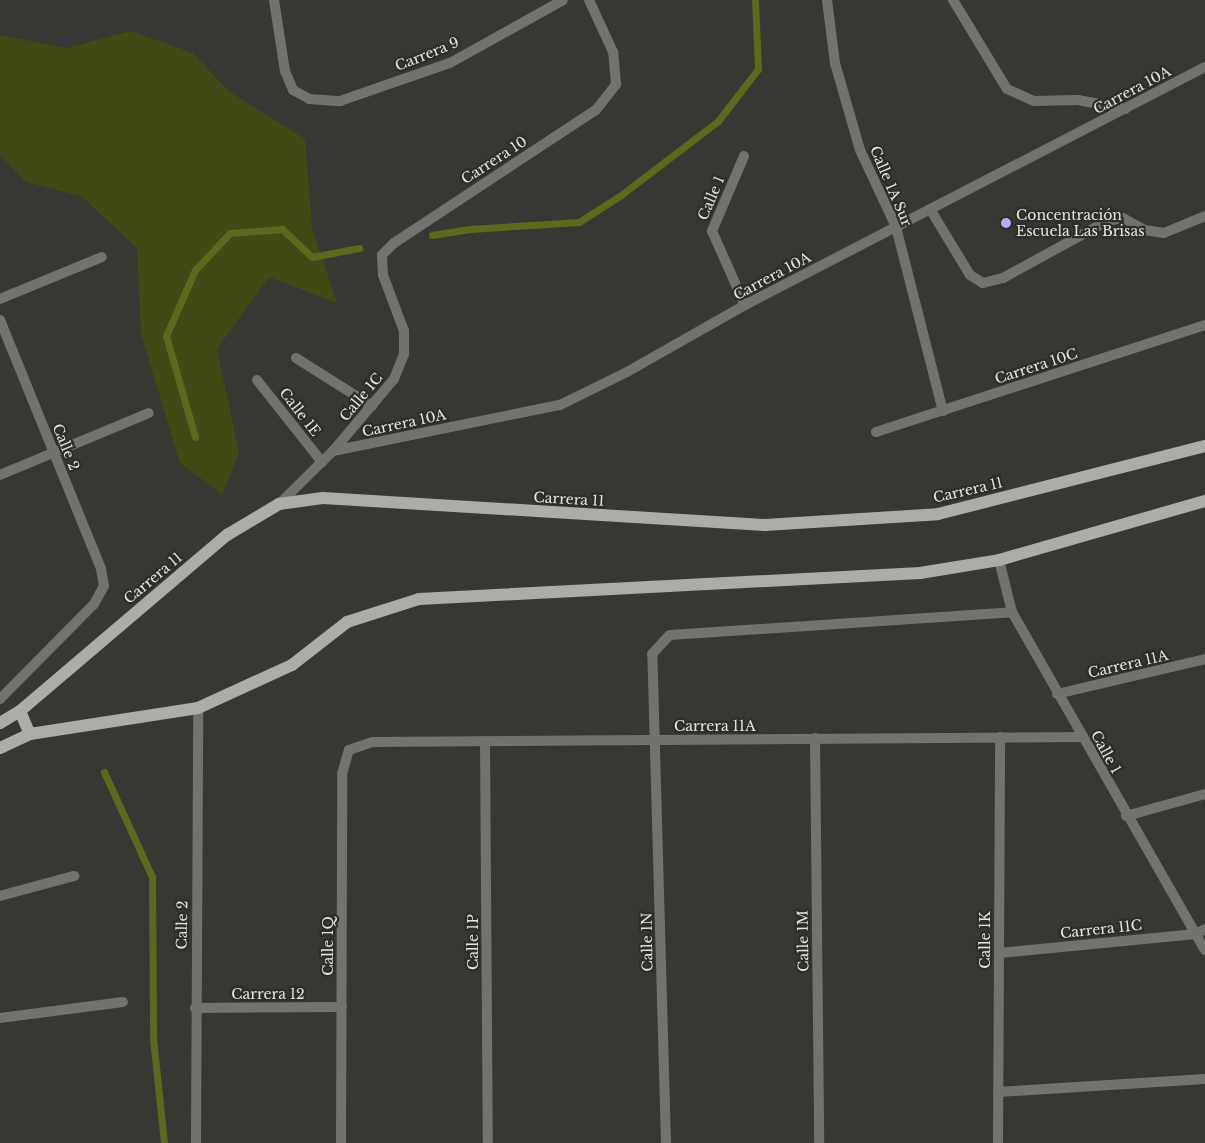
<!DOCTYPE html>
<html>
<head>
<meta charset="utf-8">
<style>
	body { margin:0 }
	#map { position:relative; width:1205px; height:1143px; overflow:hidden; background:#373833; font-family:"Libre Baskerville",serif }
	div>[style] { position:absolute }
	.green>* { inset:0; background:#414a14 }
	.stream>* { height:7px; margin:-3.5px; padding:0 3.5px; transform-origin:3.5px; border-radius:3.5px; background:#5d691c }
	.minor>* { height:10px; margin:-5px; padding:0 5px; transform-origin:5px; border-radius:5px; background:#727370 }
	.primary>* { height:12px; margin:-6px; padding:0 6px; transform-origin:6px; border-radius:6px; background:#abada7 }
	.dots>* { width:14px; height:14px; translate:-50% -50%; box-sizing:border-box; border:2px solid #2d2e29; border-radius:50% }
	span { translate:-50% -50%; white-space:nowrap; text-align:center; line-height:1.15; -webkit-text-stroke:4.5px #2d2e29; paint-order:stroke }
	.street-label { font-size:14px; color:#e4e5e1 }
	.poi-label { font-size:14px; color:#e4e5e1 }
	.left { translate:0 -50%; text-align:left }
</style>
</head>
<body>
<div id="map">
	<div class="green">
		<div style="clip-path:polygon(131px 31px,193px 53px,228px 91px,305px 139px,312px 228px,337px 303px,269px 277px,217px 349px,239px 453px,222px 494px,180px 463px,141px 334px,137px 248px,81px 196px,26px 182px,0 155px,0 35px,67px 48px)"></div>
	</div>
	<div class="stream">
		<div style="left:432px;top:235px;width:38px;rotate:-9deg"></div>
		<div style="left:470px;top:229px;width:109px;rotate:-3.7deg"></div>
		<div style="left:579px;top:222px;width:50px;rotate:-32.7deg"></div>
		<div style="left:621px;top:195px;width:122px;rotate:-37.3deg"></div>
		<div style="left:718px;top:121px;width:66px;rotate:-52.4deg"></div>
		<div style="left:758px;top:69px;width:69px;rotate:-92.5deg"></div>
		<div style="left:195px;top:437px;width:105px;rotate:-106deg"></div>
		<div style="left:166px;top:336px;width:72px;rotate:-66.3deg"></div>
		<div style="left:195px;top:270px;width:51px;rotate:-46.6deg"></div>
		<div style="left:230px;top:233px;width:52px;rotate:-4.4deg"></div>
		<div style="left:282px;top:229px;width:41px;rotate:43deg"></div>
		<div style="left:312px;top:257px;width:48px;rotate:-10.8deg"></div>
		<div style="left:104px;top:772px;width:115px;rotate:65.4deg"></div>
		<div style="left:152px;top:877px;width:161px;rotate:89.6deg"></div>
		<div style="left:153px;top:1038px;width:106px;rotate:84deg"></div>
	</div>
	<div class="minor">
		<div style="left:274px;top:0;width:72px;rotate:81.2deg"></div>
		<div style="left:285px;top:71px;width:21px;rotate:67deg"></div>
		<div style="left:293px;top:90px;width:18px;rotate:29deg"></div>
		<div style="left:309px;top:99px;width:31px;rotate:4deg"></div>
		<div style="left:340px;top:101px;width:116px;rotate:-19.1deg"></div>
		<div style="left:450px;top:63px;width:129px;rotate:-29.1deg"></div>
		<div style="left:827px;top:0;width:64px;rotate:82.8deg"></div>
		<div style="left:835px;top:63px;width:91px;rotate:74deg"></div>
		<div style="left:860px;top:150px;width:85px;rotate:64.9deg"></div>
		<div style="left:896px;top:227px;width:190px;rotate:75.7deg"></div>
		<div style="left:953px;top:0;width:104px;rotate:58.8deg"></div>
		<div style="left:1007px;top:89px;width:30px;rotate:24deg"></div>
		<div style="left:1034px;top:101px;width:44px;rotate:-1.3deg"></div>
		<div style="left:1078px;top:100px;width:48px;rotate:10.8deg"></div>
		<div style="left:744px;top:156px;width:82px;rotate:113.1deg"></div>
		<div style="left:712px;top:231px;width:81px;rotate:66deg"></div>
		<div style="left:930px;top:209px;width:77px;rotate:58.8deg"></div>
		<div style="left:970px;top:275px;width:15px;rotate:32deg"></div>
		<div style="left:983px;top:283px;width:21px;rotate:-14deg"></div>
		<div style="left:1003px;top:278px;width:119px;rotate:-28.7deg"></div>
		<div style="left:1107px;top:221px;width:16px;rotate:-11deg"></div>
		<div style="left:1123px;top:218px;width:25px;rotate:29deg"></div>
		<div style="left:1145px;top:230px;width:19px;rotate:9deg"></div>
		<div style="left:1164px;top:233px;width:44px;rotate:-22.5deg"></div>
		<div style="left:0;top:299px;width:110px;rotate:-22.4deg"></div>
		<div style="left:0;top:320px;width:269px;rotate:67.9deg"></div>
		<div style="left:101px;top:569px;width:17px;rotate:80deg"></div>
		<div style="left:104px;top:586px;width:21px;rotate:119deg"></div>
		<div style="left:94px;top:604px;width:134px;rotate:134.7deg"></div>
		<div style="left:296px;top:358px;width:90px;rotate:32.3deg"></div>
		<div style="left:257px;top:380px;width:105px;rotate:51.6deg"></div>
		<div style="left:876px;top:432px;width:346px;rotate:-18deg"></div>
		<div style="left:333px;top:451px;width:232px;rotate:-11.5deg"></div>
		<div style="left:560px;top:405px;width:75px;rotate:-26.2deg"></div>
		<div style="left:627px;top:372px;width:136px;rotate:-29.6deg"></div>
		<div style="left:745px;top:305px;width:518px;rotate:-27.36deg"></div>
		<div style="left:0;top:475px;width:161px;rotate:-22.6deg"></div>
		<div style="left:279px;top:504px;width:76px;rotate:-44.5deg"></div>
		<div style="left:333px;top:451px;width:94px;rotate:-49.7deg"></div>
		<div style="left:394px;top:379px;width:27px;rotate:-68deg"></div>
		<div style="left:404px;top:354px;width:23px;rotate:-90deg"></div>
		<div style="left:404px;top:331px;width:60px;rotate:-110.6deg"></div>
		<div style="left:383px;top:275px;width:20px;rotate:-93deg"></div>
		<div style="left:382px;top:255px;width:17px;rotate:-45deg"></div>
		<div style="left:394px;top:243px;width:242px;rotate:-33.4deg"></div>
		<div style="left:596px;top:110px;width:33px;rotate:-52deg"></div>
		<div style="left:616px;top:84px;width:32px;rotate:-95deg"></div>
		<div style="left:613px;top:52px;width:57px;rotate:-114.8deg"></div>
		<div style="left:999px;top:560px;width:54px;rotate:76deg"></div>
		<div style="left:1012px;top:612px;width:389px;rotate:60.3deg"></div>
		<div style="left:1057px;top:694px;width:152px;rotate:-13.3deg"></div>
		<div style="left:815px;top:738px;width:405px;rotate:89.4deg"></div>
		<div style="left:485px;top:741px;width:402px;rotate:89.6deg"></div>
		<div style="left:1126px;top:816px;width:82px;rotate:-15.6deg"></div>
		<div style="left:0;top:896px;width:77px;rotate:-15.1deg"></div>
		<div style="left:999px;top:953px;width:198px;rotate:-5.5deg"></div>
		<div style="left:1196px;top:934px;width:10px;rotate:-29deg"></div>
		<div style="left:195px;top:1008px;width:147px;rotate:-0.4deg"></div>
		<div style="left:0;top:1018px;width:124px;rotate:-7.4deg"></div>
		<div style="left:998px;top:1092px;width:207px;rotate:-3.6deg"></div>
		<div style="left:196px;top:1143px;width:435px;rotate:-89.7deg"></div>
		<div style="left:341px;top:1143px;width:369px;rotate:-89.8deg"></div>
		<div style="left:342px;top:774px;width:25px;rotate:-74deg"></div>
		<div style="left:349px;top:750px;width:24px;rotate:-19deg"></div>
		<div style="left:372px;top:742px;width:709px;rotate:-0.4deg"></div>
		<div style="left:666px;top:1143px;width:489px;rotate:-91.6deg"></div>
		<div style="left:652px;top:654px;width:26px;rotate:-47deg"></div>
		<div style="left:670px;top:635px;width:343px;rotate:-3.8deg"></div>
		<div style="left:998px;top:1143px;width:406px;rotate:-89.7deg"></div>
	</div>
	<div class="primary">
		<div style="left:20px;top:711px;width:25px;rotate:67deg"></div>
		<div style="left:0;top:723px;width:23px;rotate:-31deg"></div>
		<div style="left:20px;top:711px;width:272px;rotate:-40.4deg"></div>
		<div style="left:227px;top:535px;width:61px;rotate:-30.8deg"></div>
		<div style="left:279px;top:504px;width:44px;rotate:-7.8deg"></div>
		<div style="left:323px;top:498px;width:443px;rotate:3.5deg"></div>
		<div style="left:765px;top:525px;width:173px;rotate:-3.6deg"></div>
		<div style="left:938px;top:514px;width:276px;rotate:-14.3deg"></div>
		<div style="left:0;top:748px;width:33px;rotate:-25deg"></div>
		<div style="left:30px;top:734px;width:170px;rotate:-8.8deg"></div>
		<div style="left:198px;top:708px;width:103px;rotate:-24.6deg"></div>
		<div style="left:292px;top:665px;width:70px;rotate:-38deg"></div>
		<div style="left:347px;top:622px;width:76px;rotate:-17.7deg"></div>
		<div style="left:419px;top:599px;width:502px;rotate:-2.97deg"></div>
		<div style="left:920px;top:573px;width:80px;rotate:-9.3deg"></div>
		<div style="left:999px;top:560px;width:214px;rotate:-16deg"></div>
	</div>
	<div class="dots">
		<div style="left:1006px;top:223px;background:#afaefa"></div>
	</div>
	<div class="street-label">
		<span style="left:427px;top:54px;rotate:-22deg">Carrera 9</span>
		<span style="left:1132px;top:90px;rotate:-28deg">Carrera 10A</span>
		<span style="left:494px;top:160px;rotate:-33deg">Carrera 10</span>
		<span style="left:891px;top:186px;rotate:67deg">Calle 1A Sur</span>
		<span style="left:711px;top:198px;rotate:-67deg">Calle 1</span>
		<span style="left:772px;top:276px;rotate:-28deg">Carrera 10A</span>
		<span style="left:1036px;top:366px;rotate:-18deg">Carrera 10C</span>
		<span style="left:361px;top:397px;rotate:-50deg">Calle 1C</span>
		<span style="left:300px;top:412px;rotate:52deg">Calle 1E</span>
		<span style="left:404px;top:423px;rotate:-12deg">Carrera 10A</span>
		<span style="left:66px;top:447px;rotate:68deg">Calle 2</span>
		<span style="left:968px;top:490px;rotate:-13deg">Carrera 11</span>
		<span style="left:569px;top:499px;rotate:3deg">Carrera 11</span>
		<span style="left:153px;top:578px;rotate:-40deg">Carrera 11</span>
		<span style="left:1128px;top:664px;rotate:-13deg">Carrera 11A</span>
		<span style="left:715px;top:726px">Carrera 11A</span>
		<span style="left:1106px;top:752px;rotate:61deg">Calle 1</span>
		<span style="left:182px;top:925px;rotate:-89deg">Calle 2</span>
		<span style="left:1101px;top:929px;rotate:-6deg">Carrera 11C</span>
		<span style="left:985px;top:940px;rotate:-90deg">Calle 1K</span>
		<span style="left:803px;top:941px;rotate:-91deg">Calle 1M</span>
		<span style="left:473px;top:942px;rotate:-90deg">Calle 1P</span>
		<span style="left:647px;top:942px;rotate:-91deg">Calle 1N</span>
		<span style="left:328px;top:946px;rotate:-90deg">Calle 1Q</span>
		<span style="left:268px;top:994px">Carrera 12</span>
	</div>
	<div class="poi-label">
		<span class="left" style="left:1016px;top:223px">Concentración<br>Escuela Las Brisas</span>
	</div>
</div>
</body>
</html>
